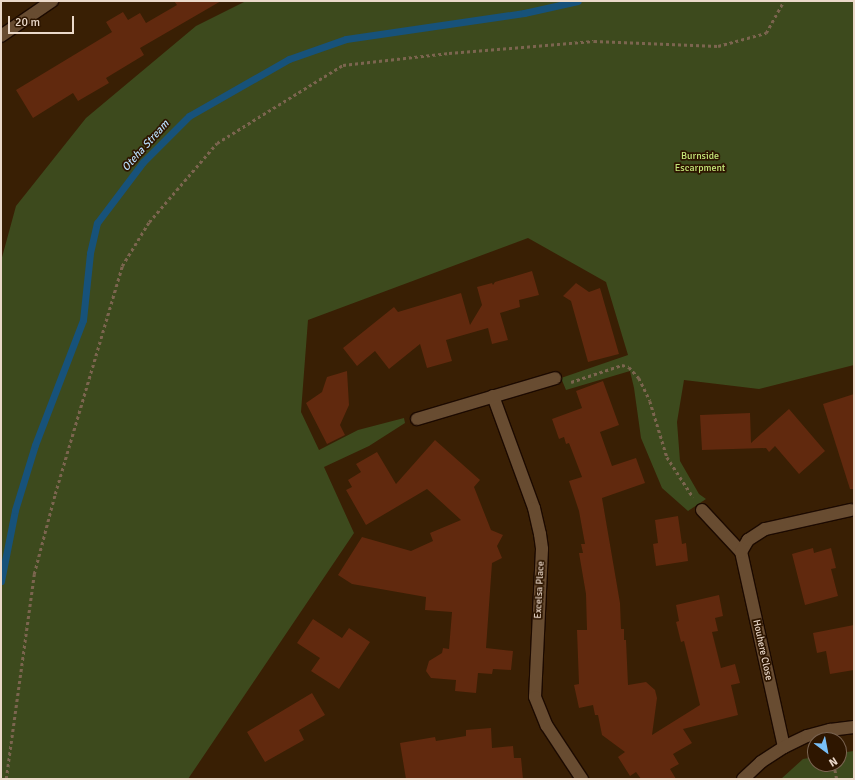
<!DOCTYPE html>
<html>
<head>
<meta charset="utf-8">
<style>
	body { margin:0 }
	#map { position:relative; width:855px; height:780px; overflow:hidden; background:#391f04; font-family:Signika,sans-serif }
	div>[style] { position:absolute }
	.green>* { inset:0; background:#3d4a1d }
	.stream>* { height:7px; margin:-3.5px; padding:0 3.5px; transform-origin:3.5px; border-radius:3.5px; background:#17527a }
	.building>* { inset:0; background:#61290e }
	.path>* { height:2.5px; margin-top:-1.25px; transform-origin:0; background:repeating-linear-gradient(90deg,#7c654f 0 3px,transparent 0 6px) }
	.roads { filter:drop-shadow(1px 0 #1c0a00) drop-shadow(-1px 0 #1c0a00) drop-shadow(0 1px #1c0a00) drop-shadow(0 -1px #1c0a00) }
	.minor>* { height:12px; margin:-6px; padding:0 6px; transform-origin:6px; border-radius:6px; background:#684c31 }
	span { translate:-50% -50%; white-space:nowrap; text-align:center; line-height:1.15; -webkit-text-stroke:3.5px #2e1600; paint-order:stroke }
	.park-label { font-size:10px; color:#c4e679 }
	.street-label { font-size:10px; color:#ebd9ca }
	.water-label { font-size:11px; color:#b7dbf9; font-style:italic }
	.frame { position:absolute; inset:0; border:2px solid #ebd9ca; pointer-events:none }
	.north { position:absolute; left:807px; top:732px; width:40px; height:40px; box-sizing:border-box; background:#2e1600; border:1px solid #7a6451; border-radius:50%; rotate:148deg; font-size:11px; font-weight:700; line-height:16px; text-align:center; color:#ebd9ca }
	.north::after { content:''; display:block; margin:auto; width:14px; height:18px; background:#78bff7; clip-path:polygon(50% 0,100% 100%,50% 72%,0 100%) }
	.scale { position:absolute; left:8px; top:16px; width:66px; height:18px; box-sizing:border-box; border:2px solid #ebd9ca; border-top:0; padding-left:5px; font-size:12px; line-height:14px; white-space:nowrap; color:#ebd9ca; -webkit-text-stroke:3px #2e1600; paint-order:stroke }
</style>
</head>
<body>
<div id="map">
	<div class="green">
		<div style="clip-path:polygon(246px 1px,854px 1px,854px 365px,759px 389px,684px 380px,677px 422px,680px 461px,699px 494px,706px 499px,688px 511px,662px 488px,641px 438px,634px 388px,630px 371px,566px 390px,561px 378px,628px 355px,606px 282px,528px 238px,308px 320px,301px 412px,319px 450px,358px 430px,404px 418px,405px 423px,369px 446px,324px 467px,354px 533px,188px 779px,1px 779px,1px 261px,16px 206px,86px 118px,196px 26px)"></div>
		<div style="clip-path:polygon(854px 751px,854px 779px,781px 779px,803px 759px,815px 757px,815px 764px,839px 764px,839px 753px)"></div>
	</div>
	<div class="stream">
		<div style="left:1px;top:581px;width:72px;rotate:-78.8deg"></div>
		<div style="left:15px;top:510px;width:68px;rotate:-72.9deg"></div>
		<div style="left:35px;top:445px;width:134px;rotate:-69deg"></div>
		<div style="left:83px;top:320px;width:67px;rotate:-84deg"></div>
		<div style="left:90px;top:253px;width:31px;rotate:-77deg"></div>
		<div style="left:97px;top:223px;width:76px;rotate:-53deg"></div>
		<div style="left:143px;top:162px;width:65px;rotate:-45deg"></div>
		<div style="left:189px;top:116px;width:115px;rotate:-29.7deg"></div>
		<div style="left:289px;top:59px;width:60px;rotate:-19.3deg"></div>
		<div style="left:346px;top:39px;width:180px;rotate:-8.3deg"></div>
		<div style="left:524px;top:13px;width:55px;rotate:-12.5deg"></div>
	</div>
	<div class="building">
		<div style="clip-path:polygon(174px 1px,221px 1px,140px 48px,144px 55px,106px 78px,109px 83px,78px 101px,73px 93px,33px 118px,16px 90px,112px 32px,106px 22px,123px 12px,128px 20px,140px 13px,146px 23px,177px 5px)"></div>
		<div style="clip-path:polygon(532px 271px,539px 295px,519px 300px,520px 307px,500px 313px,508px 340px,492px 344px,488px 328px,446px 340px,452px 361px,427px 368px,420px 344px,389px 369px,375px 351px,357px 366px,343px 348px,394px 307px,398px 312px,461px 293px,470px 325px,482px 305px,477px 287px,492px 283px,493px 285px,495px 282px)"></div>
		<div style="clip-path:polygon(576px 283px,589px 292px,600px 288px,619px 354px,588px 362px,571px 301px,563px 296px)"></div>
		<div style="clip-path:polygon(347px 371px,349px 405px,340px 425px,345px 435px,327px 444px,306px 403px,322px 392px,327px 377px)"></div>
		<div style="clip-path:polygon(603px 381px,619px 425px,600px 432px,612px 466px,636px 458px,645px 483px,602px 498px,620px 603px,621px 629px,624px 629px,624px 640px,626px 640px,628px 685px,646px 682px,655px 690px,657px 698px,652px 735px,700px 705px,684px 641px,681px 642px,676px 622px,679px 621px,676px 605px,719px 595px,723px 616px,715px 618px,718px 631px,712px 632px,721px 668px,735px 664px,740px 683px,731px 685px,738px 715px,683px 729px,692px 743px,673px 754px,679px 764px,670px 769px,676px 779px,641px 779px,636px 772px,630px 776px,618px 757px,625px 752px,602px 735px,598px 715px,595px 715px,593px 705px,579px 708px,574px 685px,579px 684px,577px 630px,587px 630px,586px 594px,579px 553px,583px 553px,581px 544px,585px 544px,579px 511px,569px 481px,582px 477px,569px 443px,566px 444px,564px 437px,559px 439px,552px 419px,582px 408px,576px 391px)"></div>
		<div style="clip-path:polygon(854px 394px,854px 489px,850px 489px,823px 404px)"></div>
		<div style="clip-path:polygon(789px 409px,825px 451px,799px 474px,775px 446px,769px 452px,766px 448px,702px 450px,700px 415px,750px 413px,751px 443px)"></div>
		<div style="clip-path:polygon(435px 440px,480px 480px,474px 487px,491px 530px,503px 535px,497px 546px,502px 558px,492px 563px,486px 648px,513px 651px,511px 670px,493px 669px,492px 674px,478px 673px,476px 693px,455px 691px,456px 680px,431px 678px,426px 671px,429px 661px,442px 653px,443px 648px,449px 649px,452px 612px,425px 610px,426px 597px,352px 584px,338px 575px,362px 537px,411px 551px,433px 541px,430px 533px,461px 520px,427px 489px,366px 525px,346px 490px,352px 487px,348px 480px,361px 472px,356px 464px,377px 452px,396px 484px)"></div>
		<div style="clip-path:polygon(678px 516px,682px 544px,686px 543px,688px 561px,656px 566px,653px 544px,658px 543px,655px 520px)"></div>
		<div style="clip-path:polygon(813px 548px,814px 553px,831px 548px,836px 568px,831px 569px,838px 596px,805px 605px,792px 554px)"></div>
		<div style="clip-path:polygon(313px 619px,342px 638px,349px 628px,370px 642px,339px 689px,311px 671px,320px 658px,297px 643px)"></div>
		<div style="clip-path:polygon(854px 625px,854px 670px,830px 674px,826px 651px,817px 653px,813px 633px)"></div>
		<div style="clip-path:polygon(312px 693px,325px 715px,299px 730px,304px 740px,265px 762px,247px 732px)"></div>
		<div style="clip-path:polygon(491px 728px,492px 748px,513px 746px,514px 758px,521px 758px,523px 779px,406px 779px,400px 743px,435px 737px,436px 741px,466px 736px,466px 730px)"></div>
	</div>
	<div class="path">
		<div style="left:571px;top:382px;width:54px;rotate:-18.4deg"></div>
		<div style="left:622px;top:365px;width:7px;rotate:16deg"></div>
		<div style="left:629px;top:367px;width:15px;rotate:48deg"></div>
		<div style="left:639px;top:378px;width:25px;rotate:64deg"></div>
		<div style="left:650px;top:401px;width:59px;rotate:73.1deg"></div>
		<div style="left:667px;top:457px;width:48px;rotate:57deg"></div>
		<div style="left:834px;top:764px;width:15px;rotate:79deg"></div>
		<div style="left:6px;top:779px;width:207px;rotate:-82.2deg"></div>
		<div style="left:34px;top:574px;width:83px;rotate:-75.3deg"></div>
		<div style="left:55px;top:494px;width:238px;rotate:-73.6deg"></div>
		<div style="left:122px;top:266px;width:52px;rotate:-58.5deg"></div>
		<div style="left:149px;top:222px;width:104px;rotate:-49.3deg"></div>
		<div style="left:217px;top:143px;width:148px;rotate:-31.8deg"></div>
		<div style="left:343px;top:65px;width:107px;rotate:-6.5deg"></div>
		<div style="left:449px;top:53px;width:145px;rotate:-4.7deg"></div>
		<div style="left:594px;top:41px;width:124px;rotate:2.3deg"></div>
		<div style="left:718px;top:46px;width:50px;rotate:-15.2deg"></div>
		<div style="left:766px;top:33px;width:37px;rotate:-61deg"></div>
	</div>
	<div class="roads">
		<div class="minor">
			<div style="left:1px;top:36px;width:62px;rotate:-34.5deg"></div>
			<div style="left:493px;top:396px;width:119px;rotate:69.9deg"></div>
			<div style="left:534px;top:508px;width:27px;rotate:77deg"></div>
			<div style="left:540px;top:534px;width:15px;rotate:82deg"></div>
			<div style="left:542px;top:549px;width:148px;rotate:92.7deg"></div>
			<div style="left:535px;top:697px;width:31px;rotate:68deg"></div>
			<div style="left:547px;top:726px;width:64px;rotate:56.6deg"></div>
			<div style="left:417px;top:419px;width:144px;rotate:-16.5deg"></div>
			<div style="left:702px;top:510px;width:57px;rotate:47.1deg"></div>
			<div style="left:784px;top:747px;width:200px;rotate:-102.4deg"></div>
			<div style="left:741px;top:552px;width:14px;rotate:-60deg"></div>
			<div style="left:748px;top:540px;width:20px;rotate:-33deg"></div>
			<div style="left:765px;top:529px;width:88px;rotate:-12.5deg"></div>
			<div style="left:743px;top:779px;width:25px;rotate:-43deg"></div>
			<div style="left:761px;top:762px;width:27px;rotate:-33deg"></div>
			<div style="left:784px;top:747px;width:25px;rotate:-26deg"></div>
			<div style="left:807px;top:736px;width:24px;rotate:-15deg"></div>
			<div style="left:830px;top:730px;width:24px;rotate:-7deg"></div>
		</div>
	</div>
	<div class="park-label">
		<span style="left:700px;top:162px">Burnside<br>Escarpment</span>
	</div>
	<div class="street-label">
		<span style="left:540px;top:590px;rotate:-87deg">Excelsa Place</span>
		<span style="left:762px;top:650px;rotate:78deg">Houhere Close</span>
	</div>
	<div class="water-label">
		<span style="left:146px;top:146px;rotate:-48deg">Oteha Stream</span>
	</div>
	<div class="frame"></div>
	<div class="north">N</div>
	<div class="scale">20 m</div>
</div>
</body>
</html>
